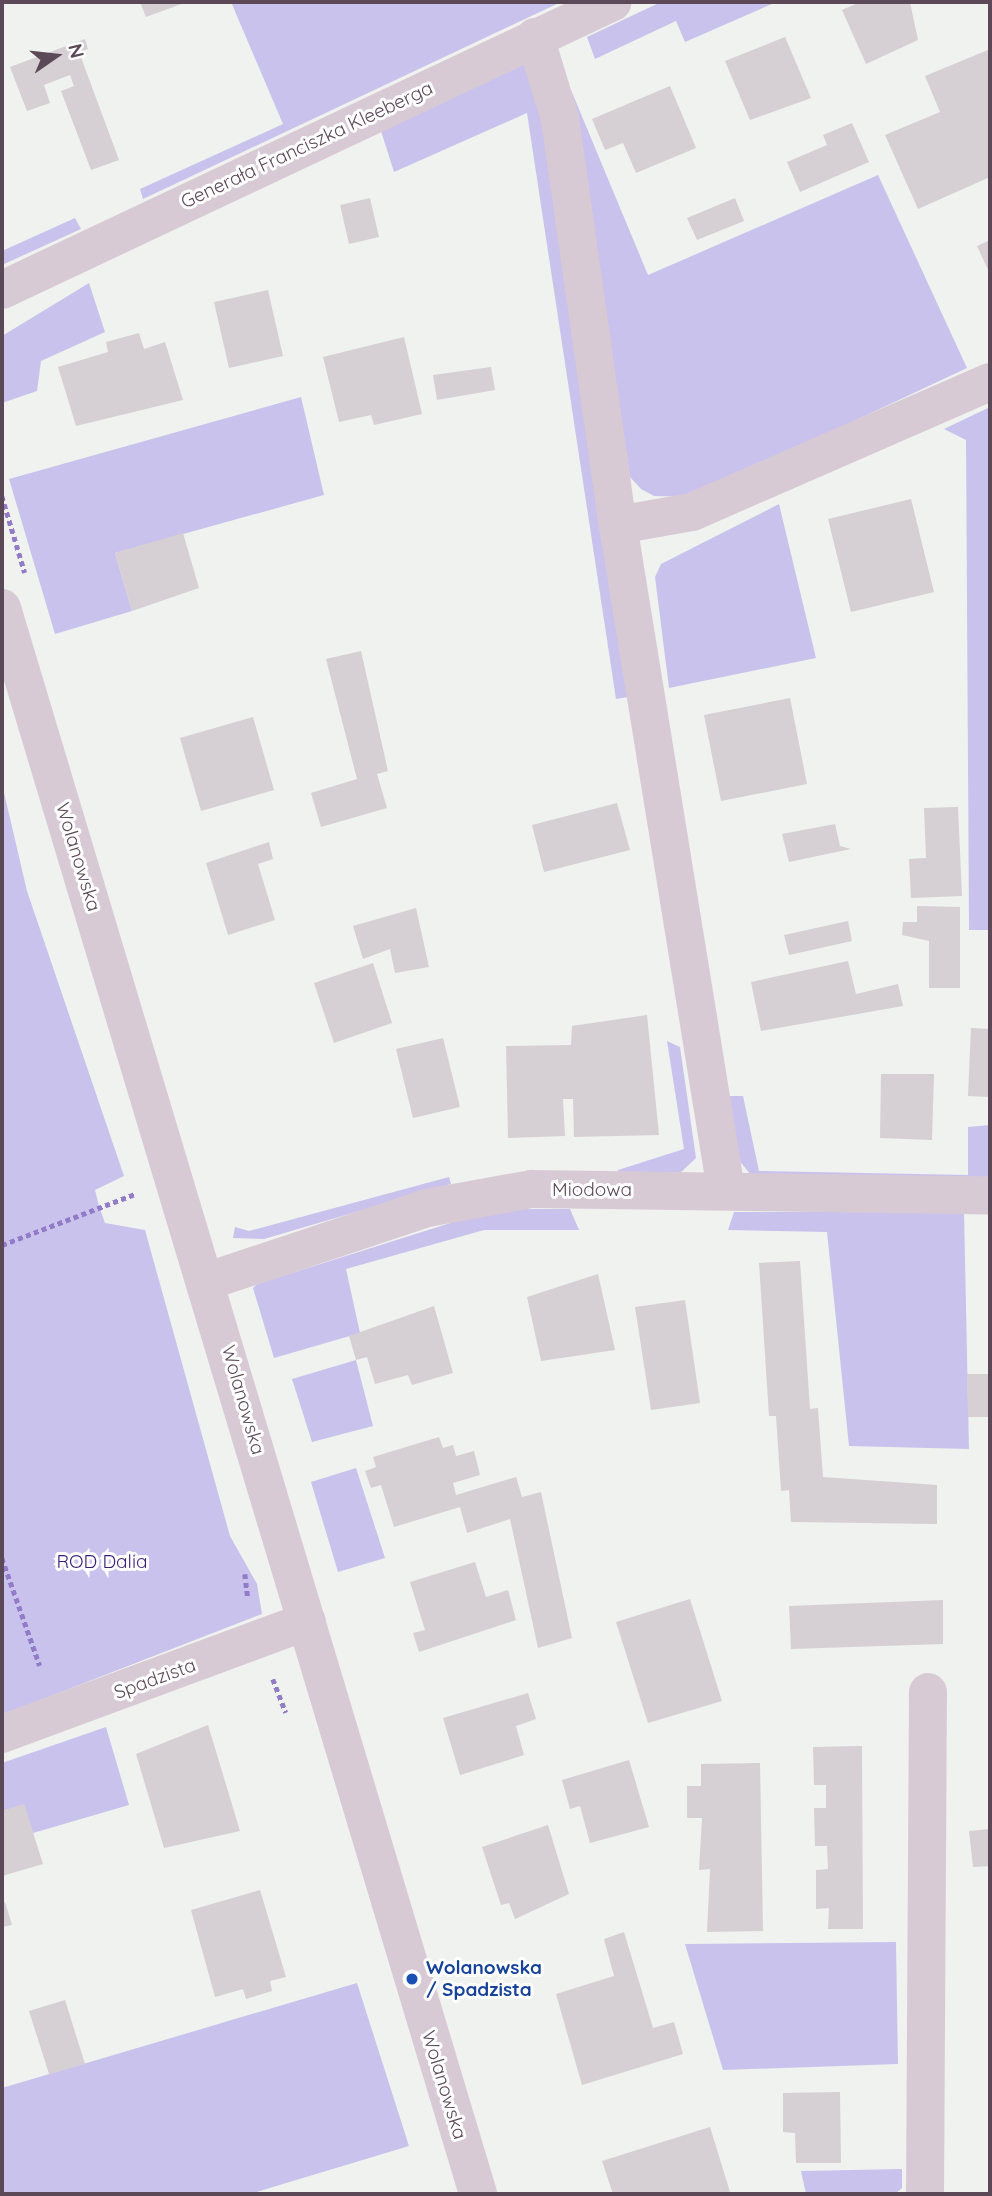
<!DOCTYPE html>
<html>
<head>
<meta charset="utf-8">
<style>
	body { margin:0 }
	#map { position:relative; width:992px; height:2196px; overflow:hidden; background:#f0f2ef; font-family:Quicksand,sans-serif }
	div>[style] { position:absolute }
	.green>* { inset:0; background:#c9c2ec }
	.building>* { inset:0; background:#d6cfd4 }
	.path>* { height:4.5px; margin-top:-2.25px; transform-origin:0; background:repeating-linear-gradient(90deg,#927cc7 0 5px,transparent 0 8.5px) }
	.minor>* { height:38px; margin:-19px; padding:0 19px; transform-origin:19px; border-radius:19px; background:#d8cad5 }
	.dots>* { width:19px; height:19px; translate:-50% -50%; box-sizing:border-box; border:4px solid #fff; border-radius:50% }
	span { translate:-50% -50%; white-space:nowrap; text-align:center; line-height:1.15; -webkit-text-stroke:6px #fff; paint-order:stroke }
	.street-label { font-size:19px; color:#5b4957 }
	.park-label { font-size:19px; color:#381f77 }
	.transit-label { font-size:19px; color:#164399; font-weight:700 }
	.left { translate:0 -50%; text-align:left }
	.frame { position:absolute; inset:0; border:4px solid #5b4957; pointer-events:none }
	.north { position:absolute; left:21px; top:21px; width:70px; height:70px; -webkit-text-stroke:5px #fff; paint-order:stroke; rotate:76deg; font-size:19px; font-weight:700; line-height:28px; text-align:center; color:#5b4957 }
	.north::after { content:''; display:block; margin:auto; width:24px; height:32px; background:#5b4957; clip-path:polygon(50% 0,100% 100%,50% 72%,0 100%) }
</style>
</head>
<body>
<div id="map">
	<div class="green">
		<div style="clip-path:polygon(231px 2px,561px 2px,143px 199px,140px 189px,283px 124px)"></div>
		<div style="clip-path:polygon(661px 2px,772px 2px,772px 4px,685px 42px,676px 21px,595px 59px,587px 37px)"></div>
		<div style="clip-path:polygon(526px 61px,540px 84px,628px 697px,616px 699px,527px 113px,394px 172px,381px 131px)"></div>
		<div style="clip-path:polygon(571px 90px,648px 275px,878px 175px,967px 368px,692px 497px,654px 496px,641px 489px,630px 477px)"></div>
		<div style="clip-path:polygon(75px 218px,81px 229px,2px 265px,2px 251px)"></div>
		<div style="clip-path:polygon(89px 283px,105px 332px,41px 361px,37px 391px,2px 403px,2px 336px)"></div>
		<div style="clip-path:polygon(301px 397px,324px 495px,115px 553px,132px 611px,55px 634px,9px 479px)"></div>
		<div style="clip-path:polygon(990px 407px,990px 930px,969px 930px,966px 440px,944px 429px)"></div>
		<div style="clip-path:polygon(779px 504px,816px 658px,669px 688px,655px 577px,661px 564px)"></div>
		<div style="clip-path:polygon(2px 784px,27px 891px,124px 1176px,95px 1190px,99px 1206px,105px 1223px,145px 1230px,230px 1536px,257px 1584px,262px 1614px,2px 1715px)"></div>
		<div style="clip-path:polygon(667px 1041px,680px 1047px,696px 1158px,678px 1175px,617px 1176px,618px 1170px,684px 1149px)"></div>
		<div style="clip-path:polygon(729px 1096px,743px 1096px,759px 1171px,968px 1175px,968px 1127px,990px 1125px,990px 1181px,751px 1175px,738px 1159px)"></div>
		<div style="clip-path:polygon(449px 1177px,451px 1184px,264px 1239px,233px 1238px,235px 1227px,249px 1231px)"></div>
		<div style="clip-path:polygon(523px 1209px,570px 1209px,579px 1230px,484px 1230px,346px 1269px,360px 1333px,274px 1358px,253px 1288px,257px 1284px,463px 1219px)"></div>
		<div style="clip-path:polygon(734px 1212px,964px 1212px,969px 1449px,849px 1446px,827px 1232px,728px 1230px)"></div>
		<div style="clip-path:polygon(356px 1360px,373px 1426px,312px 1442px,292px 1379px)"></div>
		<div style="clip-path:polygon(356px 1468px,385px 1558px,338px 1572px,311px 1482px)"></div>
		<div style="clip-path:polygon(106px 1727px,129px 1805px,33px 1833px,24px 1805px,2px 1811px,2px 1763px)"></div>
		<div style="clip-path:polygon(896px 1942px,898px 2064px,723px 2070px,685px 1944px)"></div>
		<div style="clip-path:polygon(357px 1983px,409px 2146px,250px 2194px,2px 2194px,2px 2088px)"></div>
		<div style="clip-path:polygon(902px 2169px,902px 2188px,895px 2194px,806px 2194px,801px 2171px)"></div>
	</div>
	<div class="building">
		<div style="clip-path:polygon(140px 2px,187px 2px,146px 17px)"></div>
		<div style="clip-path:polygon(860px 2px,910px 2px,918px 40px,866px 64px,842px 10px)"></div>
		<div style="clip-path:polygon(785px 37px,811px 98px,750px 120px,725px 61px)"></div>
		<div style="clip-path:polygon(85px 39px,88px 49px,79px 52px,119px 160px,91px 170px,61px 91px,74px 86px,70px 75px,44px 85px,50px 103px,27px 111px,10px 67px)"></div>
		<div style="clip-path:polygon(988px 50px,990px 177px,918px 209px,885px 135px,940px 112px,925px 76px)"></div>
		<div style="clip-path:polygon(670px 86px,696px 148px,636px 173px,623px 143px,605px 150px,592px 119px)"></div>
		<div style="clip-path:polygon(852px 123px,869px 162px,800px 192px,787px 162px,827px 145px,823px 135px)"></div>
		<div style="clip-path:polygon(370px 198px,379px 237px,349px 244px,340px 205px)"></div>
		<div style="clip-path:polygon(735px 198px,744px 221px,697px 240px,687px 218px)"></div>
		<div style="clip-path:polygon(990px 240px,990px 274px,977px 246px)"></div>
		<div style="clip-path:polygon(268px 290px,283px 356px,229px 368px,214px 302px)"></div>
		<div style="clip-path:polygon(139px 333px,144px 349px,165px 342px,183px 400px,76px 426px,58px 367px,108px 352px,106px 342px)"></div>
		<div style="clip-path:polygon(404px 337px,422px 414px,374px 425px,371px 415px,339px 422px,323px 357px)"></div>
		<div style="clip-path:polygon(491px 367px,495px 390px,437px 400px,433px 375px)"></div>
		<div style="clip-path:polygon(911px 499px,934px 592px,851px 612px,828px 519px)"></div>
		<div style="clip-path:polygon(183px 533px,199px 588px,132px 611px,115px 553px)"></div>
		<div style="clip-path:polygon(361px 651px,388px 771px,377px 774px,387px 808px,321px 827px,311px 793px,357px 779px,326px 659px)"></div>
		<div style="clip-path:polygon(790px 698px,807px 784px,721px 801px,704px 715px)"></div>
		<div style="clip-path:polygon(253px 717px,274px 790px,201px 811px,180px 738px)"></div>
		<div style="clip-path:polygon(617px 803px,630px 850px,544px 872px,532px 825px)"></div>
		<div style="clip-path:polygon(958px 807px,962px 896px,911px 898px,909px 859px,926px 858px,924px 808px)"></div>
		<div style="clip-path:polygon(835px 824px,840px 846px,851px 849px,789px 862px,782px 834px)"></div>
		<div style="clip-path:polygon(269px 842px,273px 859px,258px 864px,275px 920px,228px 935px,206px 863px)"></div>
		<div style="clip-path:polygon(917px 906px,960px 907px,960px 988px,929px 988px,929px 941px,902px 935px,903px 922px,917px 922px)"></div>
		<div style="clip-path:polygon(416px 908px,429px 967px,395px 973px,390px 949px,363px 959px,353px 926px)"></div>
		<div style="clip-path:polygon(848px 921px,852px 941px,789px 955px,784px 935px)"></div>
		<div style="clip-path:polygon(848px 961px,856px 994px,898px 984px,903px 1006px,761px 1031px,751px 982px)"></div>
		<div style="clip-path:polygon(373px 963px,392px 1023px,334px 1043px,314px 983px)"></div>
		<div style="clip-path:polygon(647px 1015px,659px 1135px,574px 1137px,573px 1099px,563px 1099px,565px 1136px,508px 1138px,506px 1046px,571px 1045px,572px 1026px)"></div>
		<div style="clip-path:polygon(971px 1028px,990px 1029px,990px 1097px,968px 1096px)"></div>
		<div style="clip-path:polygon(443px 1038px,460px 1107px,413px 1118px,396px 1049px)"></div>
		<div style="clip-path:polygon(881px 1074px,934px 1074px,932px 1140px,880px 1138px)"></div>
		<div style="clip-path:polygon(800px 1261px,810px 1409px,818px 1408px,823px 1477px,937px 1485px,937px 1524px,791px 1522px,789px 1490px,781px 1491px,776px 1416px,769px 1416px,759px 1263px)"></div>
		<div style="clip-path:polygon(598px 1274px,615px 1350px,541px 1361px,527px 1297px)"></div>
		<div style="clip-path:polygon(685px 1300px,700px 1403px,651px 1410px,635px 1307px)"></div>
		<div style="clip-path:polygon(434px 1306px,453px 1373px,412px 1385px,408px 1375px,375px 1384px,367px 1357px,356px 1360px,349px 1336px)"></div>
		<div style="clip-path:polygon(967px 1374px,990px 1374px,990px 1417px,968px 1417px)"></div>
		<div style="clip-path:polygon(439px 1437px,443px 1448px,453px 1445px,456px 1456px,474px 1451px,480px 1475px,453px 1483px,456px 1495px,516px 1477px,522px 1497px,541px 1492px,572px 1638px,538px 1648px,510px 1519px,467px 1533px,460px 1507px,394px 1527px,381px 1485px,371px 1488px,365px 1471px,376px 1467px,373px 1457px)"></div>
		<div style="clip-path:polygon(475px 1562px,486px 1597px,508px 1590px,516px 1620px,419px 1652px,413px 1633px,425px 1630px,410px 1582px)"></div>
		<div style="clip-path:polygon(690px 1599px,722px 1701px,648px 1723px,616px 1622px)"></div>
		<div style="clip-path:polygon(943px 1600px,943px 1644px,791px 1649px,789px 1606px)"></div>
		<div style="clip-path:polygon(528px 1693px,536px 1719px,516px 1726px,524px 1755px,460px 1775px,443px 1718px)"></div>
		<div style="clip-path:polygon(208px 1725px,240px 1831px,164px 1848px,136px 1754px)"></div>
		<div style="clip-path:polygon(862px 1746px,863px 1929px,828px 1929px,829px 1908px,816px 1909px,816px 1870px,828px 1869px,827px 1846px,815px 1846px,814px 1808px,826px 1808px,826px 1785px,814px 1785px,813px 1747px)"></div>
		<div style="clip-path:polygon(629px 1760px,649px 1827px,590px 1843px,580px 1806px,570px 1809px,562px 1780px)"></div>
		<div style="clip-path:polygon(760px 1763px,763px 1931px,707px 1932px,710px 1869px,699px 1870px,702px 1818px,687px 1818px,687px 1786px,701px 1786px,701px 1764px)"></div>
		<div style="clip-path:polygon(24px 1804px,43px 1864px,2px 1876px,2px 1811px)"></div>
		<div style="clip-path:polygon(548px 1825px,569px 1894px,515px 1919px,509px 1903px,501px 1905px,482px 1847px)"></div>
		<div style="clip-path:polygon(990px 1829px,990px 1866px,973px 1867px,969px 1831px)"></div>
		<div style="clip-path:polygon(260px 1890px,286px 1977px,270px 1981px,272px 1991px,246px 1999px,243px 1989px,215px 1997px,191px 1910px)"></div>
		<div style="clip-path:polygon(5px 1902px,12px 1925px,2px 1927px,2px 1903px)"></div>
		<div style="clip-path:polygon(624px 1932px,653px 2028px,674px 2022px,683px 2054px,582px 2085px,556px 1994px,614px 1976px,604px 1939px)"></div>
		<div style="clip-path:polygon(65px 2000px,85px 2064px,49px 2074px,29px 2011px)"></div>
		<div style="clip-path:polygon(840px 2092px,841px 2163px,796px 2163px,795px 2133px,783px 2132px,783px 2093px)"></div>
		<div style="clip-path:polygon(710px 2127px,730px 2192px,613px 2194px,602px 2161px)"></div>
	</div>
	<div class="path">
		<div style="left:2px;top:496px;width:80px;rotate:73.4deg"></div>
		<div style="left:2px;top:1245px;width:142px;rotate:-21deg"></div>
		<div style="left:2px;top:1558px;width:114px;rotate:70.6deg"></div>
		<div style="left:245px;top:1574px;width:23px;rotate:83deg"></div>
		<div style="left:273px;top:1679px;width:36px;rotate:69deg"></div>
	</div>
	<div class="minor">
		<div style="left:535px;top:37px;width:86px;rotate:73deg"></div>
		<div style="left:560px;top:119px;width:410px;rotate:81.9deg"></div>
		<div style="left:2px;top:290px;width:675px;rotate:-25.24deg"></div>
		<div style="left:2px;top:608px;width:1656px;rotate:73.29deg"></div>
		<div style="left:726px;top:1190px;width:674px;rotate:-99.22deg"></div>
		<div style="left:618px;top:525px;width:75px;rotate:-10deg"></div>
		<div style="left:692px;top:512px;width:325px;rotate:-23.6deg"></div>
		<div style="left:208px;top:1281px;width:231px;rotate:-18.4deg"></div>
		<div style="left:427px;top:1208px;width:107px;rotate:-10.3deg"></div>
		<div style="left:532px;top:1189px;width:458px;rotate:0.8deg"></div>
		<div style="left:2px;top:1734px;width:325px;rotate:-20.3deg"></div>
		<div style="left:925px;top:2194px;width:502px;rotate:-89.66deg"></div>
	</div>
	<div class="dots">
		<div style="left:412px;top:1979px;background:#1a4fb4"></div>
	</div>
	<div class="street-label">
		<span style="left:307px;top:145px;rotate:-25deg">Generała Franciszka Kleeberga</span>
		<span style="left:78px;top:857px;rotate:73deg">Wolanowska</span>
		<span style="left:592px;top:1190px">Miodowa</span>
		<span style="left:243px;top:1400px;rotate:74deg">Wolanowska</span>
		<span style="left:155px;top:1679px;rotate:-20deg">Spadzista</span>
		<span style="left:444px;top:2085px;rotate:73deg">Wolanowska</span>
	</div>
	<div class="park-label">
		<span style="left:102px;top:1562px">ROD Dalia</span>
	</div>
	<div class="transit-label">
		<span class="left" style="left:426px;top:1979px">Wolanowska<br>/ Spadzista</span>
	</div>
	<div class="frame"></div>
	<div class="north">N</div>
</div>
</body>
</html>
